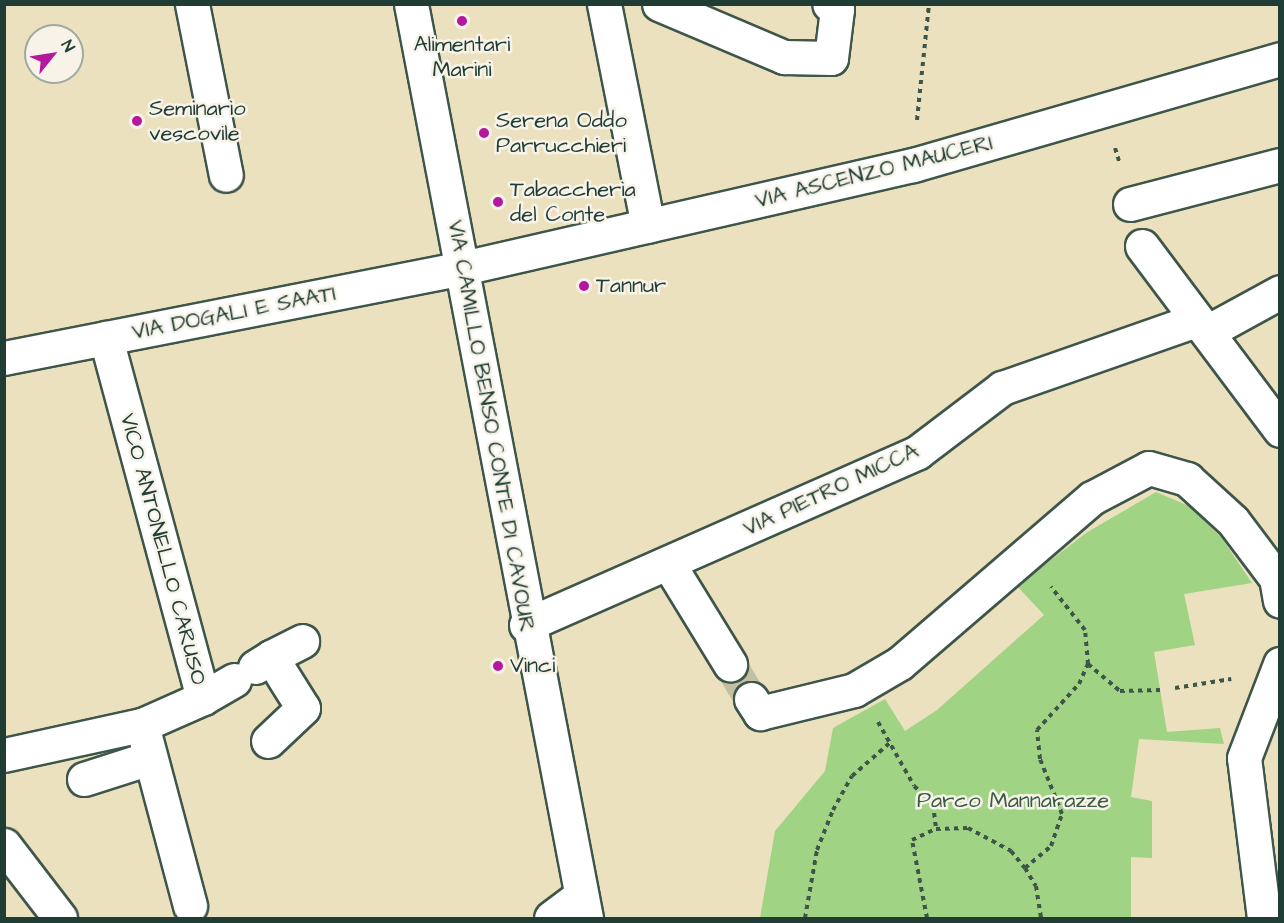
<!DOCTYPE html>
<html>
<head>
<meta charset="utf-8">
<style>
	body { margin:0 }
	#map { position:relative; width:1284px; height:923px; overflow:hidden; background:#ebe1bf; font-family:"Architects Daughter",sans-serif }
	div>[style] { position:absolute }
	.green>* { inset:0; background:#a0d383 }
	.minor-tunnel>* { height:33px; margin-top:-16.5px; transform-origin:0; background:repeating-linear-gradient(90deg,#c2c0a3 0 33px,transparent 0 49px) }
	.path>* { height:4px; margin-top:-2px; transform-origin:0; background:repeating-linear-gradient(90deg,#3e5649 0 4.5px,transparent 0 9px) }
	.roads { filter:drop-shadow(2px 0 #3e5649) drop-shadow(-2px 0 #3e5649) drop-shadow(0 2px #3e5649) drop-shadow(0 -2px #3e5649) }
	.minor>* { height:33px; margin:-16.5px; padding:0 16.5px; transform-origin:16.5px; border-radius:16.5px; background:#fff }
	.dots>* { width:16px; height:16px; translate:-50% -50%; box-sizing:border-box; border:3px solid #f7f3e8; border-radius:50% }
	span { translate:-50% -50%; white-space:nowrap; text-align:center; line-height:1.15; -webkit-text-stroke:5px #f7f3e8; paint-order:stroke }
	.poi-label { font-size:22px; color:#1f3d34 }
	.left { translate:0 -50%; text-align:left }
	.street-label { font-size:22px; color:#1f3d34 }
	.park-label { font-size:22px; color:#395b44 }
	.frame { position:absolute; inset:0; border:6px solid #1f3d34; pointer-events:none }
	.north { position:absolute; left:24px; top:24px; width:60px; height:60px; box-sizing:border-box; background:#f7f3e8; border:2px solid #a1aaa0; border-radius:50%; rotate:60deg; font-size:16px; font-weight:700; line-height:24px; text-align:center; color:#1f3d34 }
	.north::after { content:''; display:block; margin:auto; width:21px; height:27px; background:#b5179e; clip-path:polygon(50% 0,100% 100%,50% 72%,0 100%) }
</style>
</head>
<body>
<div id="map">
	<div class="green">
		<div style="clip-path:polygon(1156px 492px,1189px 506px,1221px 537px,1252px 583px,1184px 594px,1195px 645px,1154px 652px,1167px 732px,1220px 728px,1224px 744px,1139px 739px,1131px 797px,1152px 801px,1152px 858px,1131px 857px,1131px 918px,760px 918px,775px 831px,825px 771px,833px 728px,885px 699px,905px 731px,937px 710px,1044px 615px,1017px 586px,1086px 533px)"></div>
	</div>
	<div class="minor-tunnel">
		<div style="left:730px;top:664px;width:41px;rotate:59deg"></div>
	</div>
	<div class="path">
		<div style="left:917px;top:120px;width:117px;rotate:-84.1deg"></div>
		<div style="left:1115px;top:148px;width:17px;rotate:73deg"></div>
		<div style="left:1088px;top:664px;width:42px;rotate:40.2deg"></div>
		<div style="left:1120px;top:691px;width:40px;rotate:-1.4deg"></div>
		<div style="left:1175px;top:688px;width:57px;rotate:-9.1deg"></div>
		<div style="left:878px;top:722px;width:73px;rotate:60.6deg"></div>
		<div style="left:914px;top:786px;width:26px;rotate:43deg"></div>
		<div style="left:933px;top:804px;width:25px;rotate:83deg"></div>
		<div style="left:1025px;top:868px;width:34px;rotate:-40deg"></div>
		<div style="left:1051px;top:846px;width:34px;rotate:-71deg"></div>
		<div style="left:1062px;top:814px;width:59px;rotate:-111.8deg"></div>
		<div style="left:1040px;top:759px;width:29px;rotate:-96deg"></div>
		<div style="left:1037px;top:730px;width:62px;rotate:-47.6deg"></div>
		<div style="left:1079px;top:684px;width:22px;rotate:-66deg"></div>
		<div style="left:1088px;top:664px;width:34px;rotate:-95deg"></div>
		<div style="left:1085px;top:630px;width:55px;rotate:-128.3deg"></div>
		<div style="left:805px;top:918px;width:69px;rotate:-80deg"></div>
		<div style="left:817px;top:850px;width:43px;rotate:-68.2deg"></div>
		<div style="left:833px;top:810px;width:39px;rotate:-61deg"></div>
		<div style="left:852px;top:776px;width:53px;rotate:-41.2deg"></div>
		<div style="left:927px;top:918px;width:79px;rotate:-100.9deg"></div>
		<div style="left:912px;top:840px;width:26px;rotate:-25deg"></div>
		<div style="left:936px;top:829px;width:32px;rotate:-2deg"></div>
		<div style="left:968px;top:828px;width:49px;rotate:28.1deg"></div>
		<div style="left:1011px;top:851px;width:22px;rotate:51deg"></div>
		<div style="left:1025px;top:868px;width:21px;rotate:59deg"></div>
		<div style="left:1036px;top:886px;width:32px;rotate:81deg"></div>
	</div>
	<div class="roads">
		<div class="minor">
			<div style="left:192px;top:4px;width:174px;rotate:78.8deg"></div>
			<div style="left:411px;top:4px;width:931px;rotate:79.16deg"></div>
			<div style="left:604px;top:4px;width:226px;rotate:78.8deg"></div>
			<div style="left:659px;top:4px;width:136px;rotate:23deg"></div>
			<div style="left:784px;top:57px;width:47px;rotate:1.2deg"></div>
			<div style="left:831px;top:58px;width:49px;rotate:-83deg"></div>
			<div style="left:837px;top:9px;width:9px;rotate:-148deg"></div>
			<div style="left:1130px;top:204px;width:155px;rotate:-14.6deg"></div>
			<div style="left:1142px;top:246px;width:230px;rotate:53.1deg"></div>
			<div style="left:1207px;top:332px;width:83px;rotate:-28.7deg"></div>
			<div style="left:4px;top:358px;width:468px;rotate:-11.1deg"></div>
			<div style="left:463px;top:268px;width:462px;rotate:-12.9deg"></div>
			<div style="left:913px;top:165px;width:382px;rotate:-16.1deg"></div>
			<div style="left:668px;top:563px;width:119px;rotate:58.5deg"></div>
			<div style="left:526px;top:625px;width:428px;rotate:-23.8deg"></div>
			<div style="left:918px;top:452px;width:106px;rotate:-37.3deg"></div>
			<div style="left:1002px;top:388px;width:206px;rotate:-19.3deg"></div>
			<div style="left:271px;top:657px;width:35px;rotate:-27deg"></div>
			<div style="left:255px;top:667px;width:19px;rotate:-32deg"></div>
			<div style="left:271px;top:657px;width:60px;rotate:57.9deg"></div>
			<div style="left:303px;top:708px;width:48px;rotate:136.7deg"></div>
			<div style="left:203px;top:698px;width:36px;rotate:-30deg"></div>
			<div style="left:751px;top:699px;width:17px;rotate:57deg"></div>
			<div style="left:760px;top:713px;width:97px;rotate:-13.7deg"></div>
			<div style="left:854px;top:690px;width:53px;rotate:-30.4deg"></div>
			<div style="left:900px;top:663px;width:253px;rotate:-40.7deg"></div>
			<div style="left:1092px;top:498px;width:64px;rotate:-27.8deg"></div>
			<div style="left:1149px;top:468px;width:40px;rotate:16deg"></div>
			<div style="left:1187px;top:479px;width:62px;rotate:42.4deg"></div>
			<div style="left:1233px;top:521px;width:71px;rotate:53deg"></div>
			<div style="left:1276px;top:578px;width:23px;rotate:80deg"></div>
			<div style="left:142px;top:725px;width:187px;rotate:75.1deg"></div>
			<div style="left:4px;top:755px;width:141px;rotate:-12.3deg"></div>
			<div style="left:142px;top:725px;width:67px;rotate:-23.9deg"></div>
			<div style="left:203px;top:698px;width:373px;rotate:-105.1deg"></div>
			<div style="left:84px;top:779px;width:69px;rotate:-17.7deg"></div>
			<div style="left:4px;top:845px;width:92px;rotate:52.5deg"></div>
			<div style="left:551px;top:918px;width:38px;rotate:-37deg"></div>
			<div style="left:1264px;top:918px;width:161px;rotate:-97.1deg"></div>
			<div style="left:1244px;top:758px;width:101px;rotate:-69deg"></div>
		</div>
	</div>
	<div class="dots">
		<div style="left:462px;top:21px;background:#b5179e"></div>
		<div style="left:137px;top:121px;background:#b5179e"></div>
		<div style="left:484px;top:133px;background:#b5179e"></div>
		<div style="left:498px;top:202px;background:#b5179e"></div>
		<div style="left:584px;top:286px;background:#b5179e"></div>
		<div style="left:498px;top:666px;background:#b5179e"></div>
	</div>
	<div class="poi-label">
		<span style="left:462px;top:57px">Alimentari<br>Marini</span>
		<span class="left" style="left:149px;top:121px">Seminario<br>vescovile</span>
		<span class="left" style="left:496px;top:133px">Serena Oddo<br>Parrucchieri</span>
		<span class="left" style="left:510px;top:202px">Tabaccheria<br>del Conte</span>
		<span class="left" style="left:596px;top:286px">Tannur</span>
		<span class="left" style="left:510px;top:666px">Vinci</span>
	</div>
	<div class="street-label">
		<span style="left:874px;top:172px;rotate:-14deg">VIA ASCENZO MAUCERI</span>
		<span style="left:234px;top:313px;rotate:-11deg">VIA DOGALI E SAATI</span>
		<span style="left:491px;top:426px;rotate:80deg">VIA CAMILLO BENSO CONTE DI CAVOUR</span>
		<span style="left:831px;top:490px;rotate:-25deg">VIA PIETRO MICCA</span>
		<span style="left:163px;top:549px;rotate:75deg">VICO ANTONELLO CARUSO</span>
	</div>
	<div class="park-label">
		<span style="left:1013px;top:801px">Parco Mannarazze</span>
	</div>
	<div class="frame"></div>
	<div class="north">N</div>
</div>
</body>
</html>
